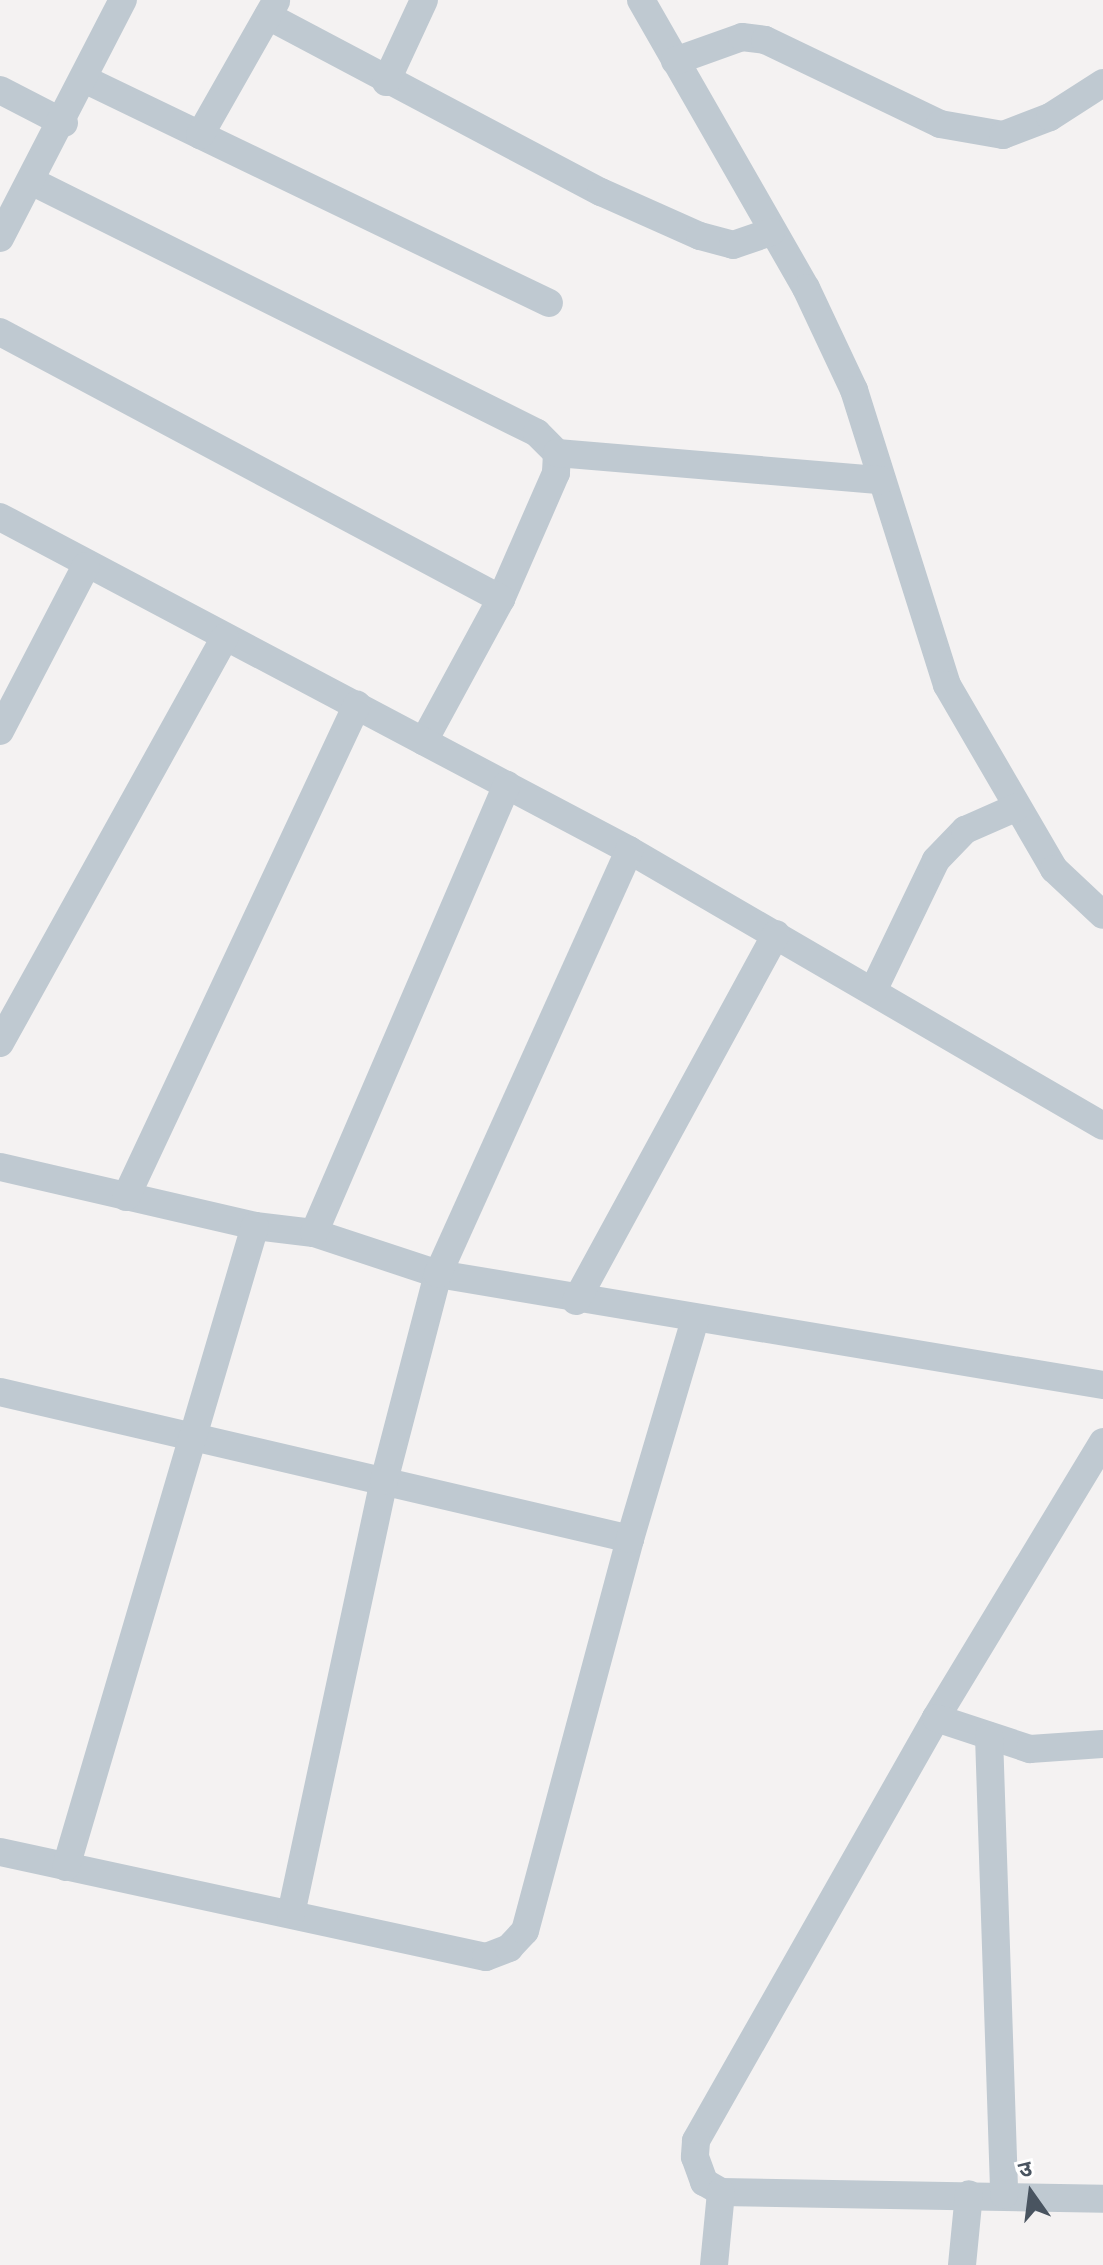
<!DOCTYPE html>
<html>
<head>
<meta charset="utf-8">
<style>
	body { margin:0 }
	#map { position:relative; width:1103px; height:2265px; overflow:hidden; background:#f4f2f2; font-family:Cabin,"Noto Sans Devanagari",sans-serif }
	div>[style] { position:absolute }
	.minor>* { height:28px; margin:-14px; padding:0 14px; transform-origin:14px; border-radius:14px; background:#bfc9d1 }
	span { translate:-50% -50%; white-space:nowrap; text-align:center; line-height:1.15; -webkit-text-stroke:6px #fff; paint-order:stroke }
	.north { position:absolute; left:991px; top:2153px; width:80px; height:80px; -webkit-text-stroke:6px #fff; paint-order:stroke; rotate:346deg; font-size:22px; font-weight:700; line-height:32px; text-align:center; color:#495460 }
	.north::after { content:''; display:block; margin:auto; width:28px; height:36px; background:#495460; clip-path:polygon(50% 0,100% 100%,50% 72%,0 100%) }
</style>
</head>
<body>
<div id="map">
	<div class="minor">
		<div style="left:641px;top:0;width:332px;rotate:60.2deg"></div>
		<div style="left:806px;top:288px;width:113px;rotate:64.8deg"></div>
		<div style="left:854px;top:390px;width:309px;rotate:72.5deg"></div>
		<div style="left:947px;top:685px;width:213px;rotate:59.8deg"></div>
		<div style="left:1054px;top:869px;width:67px;rotate:43.2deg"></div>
		<div style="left:268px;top:16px;width:377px;rotate:27.9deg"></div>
		<div style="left:601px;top:192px;width:108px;rotate:24deg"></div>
		<div style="left:700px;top:236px;width:34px;rotate:15deg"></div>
		<div style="left:733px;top:245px;width:40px;rotate:-18.9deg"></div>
		<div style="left:675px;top:61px;width:71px;rotate:-19.7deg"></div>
		<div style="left:742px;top:37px;width:23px;rotate:7deg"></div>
		<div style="left:765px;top:40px;width:194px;rotate:25.6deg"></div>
		<div style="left:940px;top:124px;width:64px;rotate:9.9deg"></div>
		<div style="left:1003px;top:135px;width:50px;rotate:-21deg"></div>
		<div style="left:1050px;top:117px;width:63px;rotate:-32.7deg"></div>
		<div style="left:84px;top:79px;width:516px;rotate:25.72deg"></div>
		<div style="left:386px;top:82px;width:90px;rotate:-65.1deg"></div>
		<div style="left:0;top:90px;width:72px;rotate:27.3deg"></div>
		<div style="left:200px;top:135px;width:154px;rotate:-60.4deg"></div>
		<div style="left:31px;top:181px;width:565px;rotate:26.47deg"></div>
		<div style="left:537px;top:433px;width:28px;rotate:45deg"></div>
		<div style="left:557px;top:453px;width:20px;rotate:93deg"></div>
		<div style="left:556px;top:473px;width:137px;rotate:113.6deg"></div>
		<div style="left:501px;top:599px;width:162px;rotate:118.5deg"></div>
		<div style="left:0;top:238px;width:268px;rotate:-62.7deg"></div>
		<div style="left:0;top:332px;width:568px;rotate:28.05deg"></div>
		<div style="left:557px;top:453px;width:325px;rotate:4.8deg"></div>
		<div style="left:0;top:517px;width:712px;rotate:27.9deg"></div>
		<div style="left:629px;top:850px;width:548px;rotate:30.21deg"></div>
		<div style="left:0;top:731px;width:186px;rotate:-62.5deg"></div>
		<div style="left:873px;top:991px;width:145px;rotate:-64.3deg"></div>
		<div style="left:936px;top:860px;width:42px;rotate:-46deg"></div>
		<div style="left:965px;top:830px;width:55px;rotate:-23.7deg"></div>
		<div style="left:0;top:1043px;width:464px;rotate:-61deg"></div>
		<div style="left:0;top:1167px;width:262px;rotate:13deg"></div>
		<div style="left:255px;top:1226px;width:59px;rotate:6.8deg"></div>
		<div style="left:314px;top:1233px;width:131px;rotate:18.3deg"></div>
		<div style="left:438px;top:1274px;width:674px;rotate:9.48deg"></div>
		<div style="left:126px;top:1197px;width:544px;rotate:-64.85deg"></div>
		<div style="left:314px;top:1233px;width:488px;rotate:-66.7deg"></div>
		<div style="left:576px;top:1301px;width:418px;rotate:-61.4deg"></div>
		<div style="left:0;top:1392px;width:647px;rotate:13.13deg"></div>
		<div style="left:1103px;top:1442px;width:323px;rotate:121.2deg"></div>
		<div style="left:936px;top:1718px;width:486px;rotate:119.6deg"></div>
		<div style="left:696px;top:2141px;width:16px;rotate:94deg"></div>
		<div style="left:695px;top:2157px;width:27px;rotate:70deg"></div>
		<div style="left:704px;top:2182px;width:20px;rotate:30deg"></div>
		<div style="left:721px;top:2192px;width:382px;rotate:1deg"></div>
		<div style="left:936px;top:1718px;width:99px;rotate:18.3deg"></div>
		<div style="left:1030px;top:1749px;width:73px;rotate:-3.9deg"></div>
		<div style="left:989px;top:1736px;width:459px;rotate:88.1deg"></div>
		<div style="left:0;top:1852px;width:497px;rotate:12.2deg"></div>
		<div style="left:486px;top:1957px;width:25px;rotate:-21deg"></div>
		<div style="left:509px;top:1948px;width:23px;rotate:-47deg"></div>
		<div style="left:525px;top:1931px;width:406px;rotate:-75deg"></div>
		<div style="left:630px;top:1539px;width:228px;rotate:-73.5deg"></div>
		<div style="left:66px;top:1867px;width:668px;rotate:-73.57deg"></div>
		<div style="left:291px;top:1914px;width:443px;rotate:-77.9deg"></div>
		<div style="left:384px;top:1481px;width:214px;rotate:-75.4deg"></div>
		<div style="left:438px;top:1274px;width:465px;rotate:-65.7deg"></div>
		<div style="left:714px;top:2265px;width:73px;rotate:-84.5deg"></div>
		<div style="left:962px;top:2265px;width:71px;rotate:-84.4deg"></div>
	</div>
	<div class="north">उ</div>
</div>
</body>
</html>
